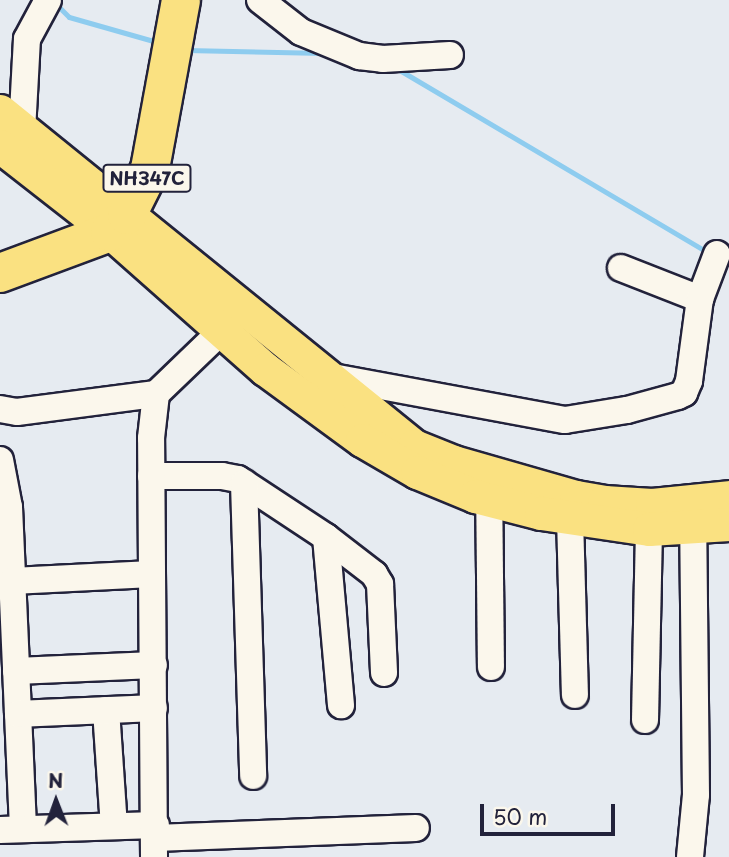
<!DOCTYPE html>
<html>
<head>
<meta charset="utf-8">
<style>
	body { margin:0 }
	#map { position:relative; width:729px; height:857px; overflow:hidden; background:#e6ebf1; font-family:"Playpen Sans",sans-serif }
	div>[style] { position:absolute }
	.stream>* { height:5px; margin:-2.5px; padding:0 2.5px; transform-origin:2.5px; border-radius:2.5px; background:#8eccef }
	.roads { filter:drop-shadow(2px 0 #22223b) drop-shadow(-2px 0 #22223b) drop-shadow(0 2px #22223b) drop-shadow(0 -2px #22223b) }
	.minor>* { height:26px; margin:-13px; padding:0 13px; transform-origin:13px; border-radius:13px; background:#fbf7ec }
	.major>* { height:33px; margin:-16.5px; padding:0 16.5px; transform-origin:16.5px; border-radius:16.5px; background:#fae181 }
	.highway>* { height:38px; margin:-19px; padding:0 19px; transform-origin:19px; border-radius:19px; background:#fae181 }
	span { translate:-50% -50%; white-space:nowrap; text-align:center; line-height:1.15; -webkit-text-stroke:5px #fbf7ec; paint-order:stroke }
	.shield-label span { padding:2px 5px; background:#fbf7ec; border:2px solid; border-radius:5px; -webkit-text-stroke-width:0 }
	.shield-label { font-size:18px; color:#22223b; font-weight:700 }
	.north { position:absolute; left:21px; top:766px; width:70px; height:70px; -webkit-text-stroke:5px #fbf7ec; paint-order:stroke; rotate:359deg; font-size:19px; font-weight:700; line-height:28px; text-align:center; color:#22223b }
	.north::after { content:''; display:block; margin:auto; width:24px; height:32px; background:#22223b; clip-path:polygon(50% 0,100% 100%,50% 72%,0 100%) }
	.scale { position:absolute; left:480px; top:804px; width:135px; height:32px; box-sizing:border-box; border:4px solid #22223b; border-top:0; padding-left:9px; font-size:21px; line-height:24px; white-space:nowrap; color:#22223b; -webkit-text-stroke:5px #fbf7ec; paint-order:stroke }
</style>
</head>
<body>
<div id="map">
	<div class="stream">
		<div style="left:56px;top:4px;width:18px;rotate:45deg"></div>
		<div style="left:69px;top:17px;width:95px;rotate:15.9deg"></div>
		<div style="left:186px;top:50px;width:138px;rotate:1.2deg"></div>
		<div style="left:396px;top:68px;width:365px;rotate:30.6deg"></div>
	</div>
	<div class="roads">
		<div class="minor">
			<div style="left:260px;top:0;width:52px;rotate:38deg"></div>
			<div style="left:301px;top:32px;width:63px;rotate:22.5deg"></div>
			<div style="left:359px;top:56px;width:24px;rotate:7deg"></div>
			<div style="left:383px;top:59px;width:67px;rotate:-3.4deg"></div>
			<div style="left:22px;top:131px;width:92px;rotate:-86.9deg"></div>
			<div style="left:27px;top:39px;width:44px;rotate:-61.7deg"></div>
			<div style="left:621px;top:268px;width:85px;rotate:21.4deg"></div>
			<div style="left:327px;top:376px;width:242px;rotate:10.5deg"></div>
			<div style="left:565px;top:420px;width:63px;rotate:-9.2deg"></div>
			<div style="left:627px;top:410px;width:53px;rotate:-15.4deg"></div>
			<div style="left:678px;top:396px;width:7px;rotate:-27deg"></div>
			<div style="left:684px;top:393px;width:13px;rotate:-67deg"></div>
			<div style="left:689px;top:381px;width:83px;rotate:-82.4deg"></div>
			<div style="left:700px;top:299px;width:48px;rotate:-69.3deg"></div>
			<div style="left:0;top:409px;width:17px;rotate:10deg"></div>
			<div style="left:17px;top:412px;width:140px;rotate:-7.4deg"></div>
			<div style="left:0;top:460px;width:48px;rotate:79.2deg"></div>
			<div style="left:9px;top:507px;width:322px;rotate:87.5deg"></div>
			<div style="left:151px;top:476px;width:71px"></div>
			<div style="left:222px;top:476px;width:16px;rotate:11deg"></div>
			<div style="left:238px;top:479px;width:105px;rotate:33.4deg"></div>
			<div style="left:326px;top:537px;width:61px;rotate:37.6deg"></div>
			<div style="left:374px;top:574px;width:12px;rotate:59deg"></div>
			<div style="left:380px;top:584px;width:89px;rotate:87.4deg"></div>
			<div style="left:489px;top:480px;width:187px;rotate:89.4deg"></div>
			<div style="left:244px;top:483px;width:293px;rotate:88.2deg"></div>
			<div style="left:570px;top:518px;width:177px;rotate:88.4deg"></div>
			<div style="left:326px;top:537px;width:169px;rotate:84.9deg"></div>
			<div style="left:12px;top:581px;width:140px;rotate:-2.9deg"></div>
			<div style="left:16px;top:671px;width:138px;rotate:-2.5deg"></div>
			<div style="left:106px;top:710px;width:116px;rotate:86.1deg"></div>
			<div style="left:18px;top:714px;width:136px;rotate:-2.5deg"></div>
			<div style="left:645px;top:720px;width:191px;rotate:-88.8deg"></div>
			<div style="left:0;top:830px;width:156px;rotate:-1.8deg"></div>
			<div style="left:155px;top:838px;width:261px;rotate:-2.2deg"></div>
			<div style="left:154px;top:857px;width:419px;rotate:-90.4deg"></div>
			<div style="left:151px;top:438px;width:44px;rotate:-83.5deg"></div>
			<div style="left:156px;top:394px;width:108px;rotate:-43.9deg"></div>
			<div style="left:690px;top:857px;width:62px;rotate:-84.5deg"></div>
			<div style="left:696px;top:795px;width:268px;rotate:-90.6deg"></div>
		</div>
		<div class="major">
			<div style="left:0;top:111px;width:533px;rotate:38.98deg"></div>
			<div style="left:414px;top:446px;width:43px;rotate:21.8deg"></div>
			<div style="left:454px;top:462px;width:127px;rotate:16deg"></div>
			<div style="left:576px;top:497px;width:28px;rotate:10deg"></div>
			<div style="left:604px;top:502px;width:48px;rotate:3.6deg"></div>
			<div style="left:652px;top:505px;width:77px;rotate:-5.9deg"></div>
			<div style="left:0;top:146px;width:140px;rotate:38deg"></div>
			<div style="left:110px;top:232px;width:207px;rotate:41.5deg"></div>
			<div style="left:265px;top:369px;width:120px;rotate:36.2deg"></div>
			<div style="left:362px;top:440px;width:64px;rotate:30.2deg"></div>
			<div style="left:417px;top:472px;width:63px;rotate:22.5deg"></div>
			<div style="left:475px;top:496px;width:68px;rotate:14.4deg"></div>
			<div style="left:541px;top:513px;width:109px;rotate:8.4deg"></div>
			<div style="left:649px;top:529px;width:80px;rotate:-3.6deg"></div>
		</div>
		<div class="highway">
			<div style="left:0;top:273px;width:117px;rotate:-20.4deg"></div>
			<div style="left:110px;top:232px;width:24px;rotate:-45deg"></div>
			<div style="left:127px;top:215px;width:51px;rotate:-63.4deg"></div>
			<div style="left:150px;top:169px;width:172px;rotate:-79.6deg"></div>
		</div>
	</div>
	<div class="shield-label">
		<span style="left:147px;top:178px">NH347C</span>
	</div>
	<div class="north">N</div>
	<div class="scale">50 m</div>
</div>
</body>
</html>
